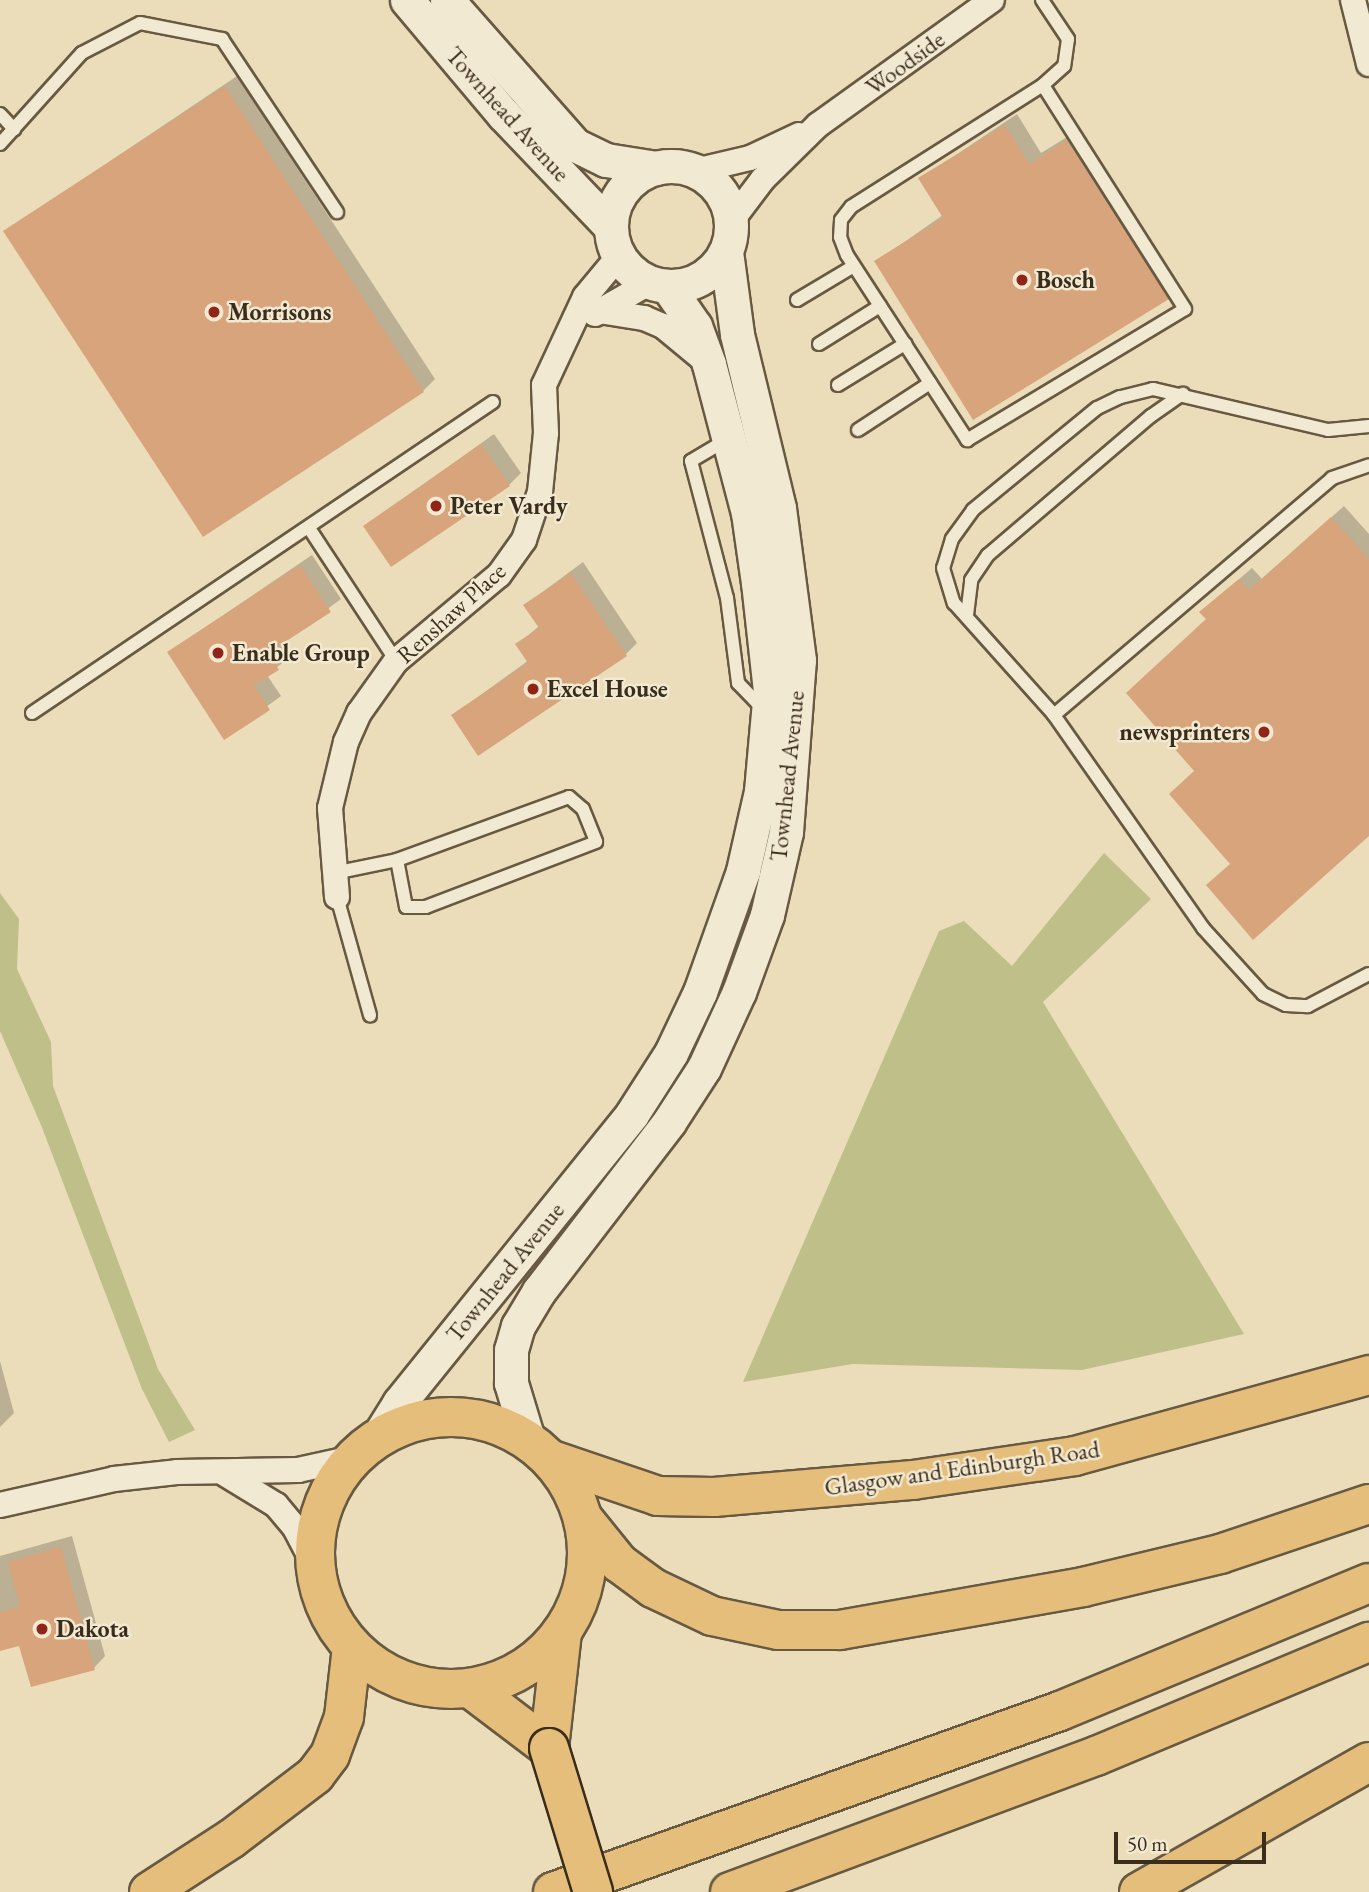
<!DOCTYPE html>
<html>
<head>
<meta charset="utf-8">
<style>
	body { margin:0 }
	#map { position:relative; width:1369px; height:1892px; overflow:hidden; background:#ebddb9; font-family:"EB Garamond",serif }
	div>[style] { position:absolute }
	.green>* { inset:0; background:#bfbf8a }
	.shadow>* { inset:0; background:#0003 }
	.building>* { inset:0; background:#d7a47b }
	.roads { filter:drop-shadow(2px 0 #675942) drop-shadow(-2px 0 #675942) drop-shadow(0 2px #675942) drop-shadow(0 -2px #675942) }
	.lane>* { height:12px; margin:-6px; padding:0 6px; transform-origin:6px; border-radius:6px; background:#f2e9d2 }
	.street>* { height:24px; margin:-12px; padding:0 12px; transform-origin:12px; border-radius:12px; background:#f2e9d2 }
	.secondary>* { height:33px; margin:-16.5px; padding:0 16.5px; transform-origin:16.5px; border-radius:16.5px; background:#f2e9d2 }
	.secondary>.ring { margin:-16.5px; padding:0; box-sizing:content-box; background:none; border:33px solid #f2e9d2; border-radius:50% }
	.highway>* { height:38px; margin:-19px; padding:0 19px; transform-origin:19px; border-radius:19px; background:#e6be7c }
	.highway>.ring { margin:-19px; padding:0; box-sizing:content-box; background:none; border:38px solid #e6be7c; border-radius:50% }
	.bridges { filter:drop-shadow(2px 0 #3b2d1b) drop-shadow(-2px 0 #3b2d1b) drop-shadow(0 2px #3b2d1b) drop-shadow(0 -2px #3b2d1b) }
	.highway-bridge>* { height:38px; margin:-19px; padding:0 19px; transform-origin:19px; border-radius:19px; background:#e6be7c }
	.dots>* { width:19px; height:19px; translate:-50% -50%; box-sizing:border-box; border:4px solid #f2e9d2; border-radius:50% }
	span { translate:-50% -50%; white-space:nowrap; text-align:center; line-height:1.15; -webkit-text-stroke:5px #f2e9d2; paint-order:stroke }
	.street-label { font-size:24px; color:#3b2d1b }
	.poi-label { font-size:24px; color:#3b2d1b; font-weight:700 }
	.left { translate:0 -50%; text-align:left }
	.right { translate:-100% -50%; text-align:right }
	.scale { position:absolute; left:1114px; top:1832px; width:152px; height:32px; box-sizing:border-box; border:4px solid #3b2d1b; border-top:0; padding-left:9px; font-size:21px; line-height:24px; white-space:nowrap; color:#3b2d1b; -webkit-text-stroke:5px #f2e9d2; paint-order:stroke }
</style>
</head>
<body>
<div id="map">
	<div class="green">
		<div style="clip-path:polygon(1104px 853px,1151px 899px,1043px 1002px,1244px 1334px,1082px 1370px,853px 1364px,743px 1382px,939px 931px,964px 921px,1012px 966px)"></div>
		<div style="clip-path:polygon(0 893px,19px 919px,17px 969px,51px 1042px,53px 1086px,158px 1369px,195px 1430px,169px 1442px,142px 1389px,41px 1125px,0 1031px)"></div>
	</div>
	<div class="shadow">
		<div style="clip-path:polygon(237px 76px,435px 379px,423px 391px,6px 231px)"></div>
		<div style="clip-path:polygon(1017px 114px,1041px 153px,1080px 129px,1179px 286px,1168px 298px,877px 261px,943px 215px,920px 179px)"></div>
		<div style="clip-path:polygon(494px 434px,521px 473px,509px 485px,365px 526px)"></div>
		<div style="clip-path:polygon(1344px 506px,1369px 534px,1369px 834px,1232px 863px,1196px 771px,1208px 619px,1201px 612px,1252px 568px,1262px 579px)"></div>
		<div style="clip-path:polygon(312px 555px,341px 599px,281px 643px,290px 657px,267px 675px,281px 696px,225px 737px,169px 652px)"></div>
		<div style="clip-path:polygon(583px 562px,637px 643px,626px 654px,453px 715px,529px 660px,518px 644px,539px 626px,525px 605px)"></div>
		<div style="clip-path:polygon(0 1361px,14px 1413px,0 1427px)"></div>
		<div style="clip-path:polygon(72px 1536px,105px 1656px,94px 1668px,21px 1644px,0 1649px,0 1556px)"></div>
	</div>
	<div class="building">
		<div style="clip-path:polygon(225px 86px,424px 392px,203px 537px,3px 231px)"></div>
		<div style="clip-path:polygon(1005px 125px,1029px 164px,1067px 140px,1169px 299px,973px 420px,874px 261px,943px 218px,918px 178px)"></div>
		<div style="clip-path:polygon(481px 444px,510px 486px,391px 567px,363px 526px)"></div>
		<div style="clip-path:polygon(1331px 517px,1369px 559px,1369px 836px,1253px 940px,1206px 885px,1230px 864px,1169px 794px,1194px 771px,1126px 693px,1206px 619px,1199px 612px,1239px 579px,1249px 590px)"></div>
		<div style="clip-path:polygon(300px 565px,331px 612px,268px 653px,279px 670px,254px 685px,270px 710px,224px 740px,167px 652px)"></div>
		<div style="clip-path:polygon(571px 573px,627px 656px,478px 756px,451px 715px,528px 663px,515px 644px,539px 628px,523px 605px)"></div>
		<div style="clip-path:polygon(61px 1547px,95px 1670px,31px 1687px,19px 1646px,0 1651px,0 1612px,20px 1606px,8px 1562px)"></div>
	</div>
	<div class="roads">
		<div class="lane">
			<div style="left:1042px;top:0;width:47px;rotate:56.3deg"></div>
			<div style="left:1068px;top:39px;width:27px;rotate:98deg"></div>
			<div style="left:1064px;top:66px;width:28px;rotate:138deg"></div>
			<div style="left:1043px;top:85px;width:227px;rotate:147.6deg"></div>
			<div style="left:851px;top:207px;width:16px;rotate:128deg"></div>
			<div style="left:841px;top:220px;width:17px;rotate:93deg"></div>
			<div style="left:840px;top:237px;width:19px;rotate:69deg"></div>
			<div style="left:847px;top:255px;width:221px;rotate:57deg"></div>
			<div style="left:967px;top:440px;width:254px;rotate:-31deg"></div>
			<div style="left:1185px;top:309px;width:265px;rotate:-122.4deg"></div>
			<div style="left:0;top:114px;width:21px;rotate:47deg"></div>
			<div style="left:0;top:144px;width:122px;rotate:-48deg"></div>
			<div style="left:82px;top:53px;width:65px;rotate:-27.3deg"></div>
			<div style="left:140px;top:23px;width:84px;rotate:11deg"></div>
			<div style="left:222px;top:39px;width:208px;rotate:56.4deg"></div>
			<div style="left:797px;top:300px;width:66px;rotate:-30.8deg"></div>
			<div style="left:819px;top:344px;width:72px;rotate:-31.9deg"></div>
			<div style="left:838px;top:385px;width:79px;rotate:-31.5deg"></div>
			<div style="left:1369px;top:426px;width:41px;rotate:174.4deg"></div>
			<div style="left:1328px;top:430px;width:180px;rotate:-166.8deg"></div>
			<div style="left:1153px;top:389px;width:34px;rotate:166deg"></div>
			<div style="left:1120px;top:397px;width:25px;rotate:154deg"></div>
			<div style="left:1097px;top:408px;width:161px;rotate:140.6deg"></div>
			<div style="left:973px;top:510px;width:36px;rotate:126deg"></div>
			<div style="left:952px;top:539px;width:30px;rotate:107deg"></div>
			<div style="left:943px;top:568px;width:37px;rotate:73deg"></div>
			<div style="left:954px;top:603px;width:150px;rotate:48.2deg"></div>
			<div style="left:1054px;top:715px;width:260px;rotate:55deg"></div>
			<div style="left:1203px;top:928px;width:89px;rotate:47.7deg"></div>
			<div style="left:1263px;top:994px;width:25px;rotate:26deg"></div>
			<div style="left:1286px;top:1005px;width:22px;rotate:3deg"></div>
			<div style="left:1308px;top:1006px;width:69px;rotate:-27.7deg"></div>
			<div style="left:858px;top:430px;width:86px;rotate:-33.1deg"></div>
			<div style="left:728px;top:439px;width:43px;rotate:149.3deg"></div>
			<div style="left:691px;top:461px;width:142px;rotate:75.3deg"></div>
			<div style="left:727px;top:598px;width:86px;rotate:82.6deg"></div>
			<div style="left:738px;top:683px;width:36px;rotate:46deg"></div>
			<div style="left:309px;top:528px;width:159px;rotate:56.8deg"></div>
			<div style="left:967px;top:615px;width:35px;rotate:-83deg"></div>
			<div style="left:971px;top:580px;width:30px;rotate:-56deg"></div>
			<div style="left:988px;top:555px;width:214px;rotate:-40.5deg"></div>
			<div style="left:1151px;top:416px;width:39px;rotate:-35deg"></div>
			<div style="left:32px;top:713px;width:556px;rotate:-34deg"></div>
			<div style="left:1054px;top:715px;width:365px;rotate:-40.4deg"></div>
			<div style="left:1332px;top:478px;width:39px;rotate:-19deg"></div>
			<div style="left:334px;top:873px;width:64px;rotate:-11.7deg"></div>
			<div style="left:397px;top:860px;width:183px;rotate:-20.1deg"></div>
			<div style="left:569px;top:797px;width:18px;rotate:41deg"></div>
			<div style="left:583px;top:809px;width:35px;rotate:68deg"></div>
			<div style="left:596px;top:842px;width:182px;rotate:159.1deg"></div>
			<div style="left:426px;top:907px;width:20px;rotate:180deg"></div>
			<div style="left:406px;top:907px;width:48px;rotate:-100.8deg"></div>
			<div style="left:337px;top:897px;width:123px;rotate:74.4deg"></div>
		</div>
		<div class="street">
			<div style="left:1353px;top:0;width:66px;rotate:76deg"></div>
			<div style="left:695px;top:171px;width:57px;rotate:-13.3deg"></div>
			<div style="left:750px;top:158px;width:54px;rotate:-25.1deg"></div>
			<div style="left:732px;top:220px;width:51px;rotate:-52.9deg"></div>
			<div style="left:763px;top:179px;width:77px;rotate:-44.5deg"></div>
			<div style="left:818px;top:125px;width:214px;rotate:-35.7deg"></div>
			<div style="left:599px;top:311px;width:46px;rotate:8.8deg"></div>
			<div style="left:644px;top:318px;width:21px;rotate:23deg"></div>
			<div style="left:663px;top:326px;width:60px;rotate:39.6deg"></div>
			<div style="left:595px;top:314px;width:62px;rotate:-29.9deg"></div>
			<div style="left:337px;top:897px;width:89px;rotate:-94.5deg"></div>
			<div style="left:330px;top:808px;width:68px;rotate:-76.4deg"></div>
			<div style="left:346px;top:742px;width:32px;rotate:-66deg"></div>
			<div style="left:359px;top:713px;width:64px;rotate:-54.6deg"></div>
			<div style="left:396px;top:661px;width:134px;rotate:-39.9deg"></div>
			<div style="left:499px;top:575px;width:43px;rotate:-54.5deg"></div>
			<div style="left:524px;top:540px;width:51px;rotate:-71.6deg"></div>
			<div style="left:540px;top:492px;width:59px;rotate:-84.2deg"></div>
			<div style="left:546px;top:433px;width:48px;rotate:-92.4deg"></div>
			<div style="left:544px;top:385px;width:97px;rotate:-65deg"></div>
			<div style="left:585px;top:297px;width:53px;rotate:-50.3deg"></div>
			<div style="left:225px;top:1474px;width:60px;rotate:31.3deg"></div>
			<div style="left:276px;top:1505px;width:30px;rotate:50deg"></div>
			<div style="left:295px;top:1528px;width:45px;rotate:62.3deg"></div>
			<div style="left:0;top:1505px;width:117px;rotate:-12.8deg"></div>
			<div style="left:114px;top:1479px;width:63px;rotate:-6.3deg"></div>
			<div style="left:177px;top:1472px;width:121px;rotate:-0.9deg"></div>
			<div style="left:298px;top:1470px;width:56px;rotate:-12.3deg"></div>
		</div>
		<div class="secondary">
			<div style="left:407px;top:0;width:149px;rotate:49.9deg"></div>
			<div style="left:503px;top:114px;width:156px;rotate:46.3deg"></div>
			<div style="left:447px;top:0;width:193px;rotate:48.6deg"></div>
			<div style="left:575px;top:145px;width:34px;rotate:26deg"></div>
			<div style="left:606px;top:160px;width:51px;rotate:9.1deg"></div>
			<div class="ring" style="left:611px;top:166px;width:87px;height:87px"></div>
			<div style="left:378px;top:1437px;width:40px;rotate:-58deg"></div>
			<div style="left:399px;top:1403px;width:371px;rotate:-51.1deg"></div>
			<div style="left:632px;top:1114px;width:72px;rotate:-57.4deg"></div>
			<div style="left:671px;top:1053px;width:68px;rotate:-64.6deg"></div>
			<div style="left:700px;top:992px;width:128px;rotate:-70.4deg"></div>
			<div style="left:743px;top:871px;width:82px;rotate:-77.3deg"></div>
			<div style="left:761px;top:791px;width:100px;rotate:-84.9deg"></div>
			<div style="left:770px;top:691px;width:109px;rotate:-96.3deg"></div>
			<div style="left:758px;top:583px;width:71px;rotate:-98.1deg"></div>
			<div style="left:748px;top:513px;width:154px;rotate:-104.7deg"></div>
			<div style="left:709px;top:364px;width:40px;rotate:-110.2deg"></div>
			<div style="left:695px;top:326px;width:47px;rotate:-124.7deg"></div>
			<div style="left:528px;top:1439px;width:59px;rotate:-106.9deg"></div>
			<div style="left:511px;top:1383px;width:33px;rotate:-90deg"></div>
			<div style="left:511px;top:1350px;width:25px;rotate:-74deg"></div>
			<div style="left:518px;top:1326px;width:41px;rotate:-59deg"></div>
			<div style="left:539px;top:1291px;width:213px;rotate:-52.4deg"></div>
			<div style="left:669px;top:1122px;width:64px;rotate:-57.1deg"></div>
			<div style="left:704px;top:1068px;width:84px;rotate:-65.3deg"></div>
			<div style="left:739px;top:992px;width:82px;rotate:-70deg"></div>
			<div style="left:767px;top:915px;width:85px;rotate:-77.1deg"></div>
			<div style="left:786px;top:832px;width:172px;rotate:-85.7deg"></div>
			<div style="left:799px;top:660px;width:153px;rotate:-97.5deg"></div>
			<div style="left:779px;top:508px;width:179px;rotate:-103.6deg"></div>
			<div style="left:737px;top:334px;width:83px;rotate:-97.6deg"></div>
		</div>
		<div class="highway">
			<div class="ring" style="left:315px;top:1417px;width:234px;height:234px"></div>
			<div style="left:552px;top:1460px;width:112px;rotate:18.8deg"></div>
			<div style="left:658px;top:1496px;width:56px;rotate:1deg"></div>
			<div style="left:714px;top:1497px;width:200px;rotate:-4.9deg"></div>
			<div style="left:913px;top:1480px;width:164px;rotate:-8.4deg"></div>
			<div style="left:1075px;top:1456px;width:305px;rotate:-15.4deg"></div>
			<div style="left:585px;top:1521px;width:54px;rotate:51deg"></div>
			<div style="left:619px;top:1563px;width:42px;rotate:36.3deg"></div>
			<div style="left:653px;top:1588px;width:65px;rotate:25.4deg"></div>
			<div style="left:712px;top:1616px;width:67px;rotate:12deg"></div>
			<div style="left:778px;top:1630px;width:62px"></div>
			<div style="left:840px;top:1630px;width:247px;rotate:-10deg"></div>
			<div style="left:1083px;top:1587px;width:141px;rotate:-13.5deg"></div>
			<div style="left:1220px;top:1554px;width:157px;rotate:-18.6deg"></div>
			<div style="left:470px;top:1688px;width:99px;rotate:37.2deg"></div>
			<div style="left:549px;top:1748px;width:116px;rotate:-83.6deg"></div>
			<div style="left:149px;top:1892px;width:98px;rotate:-32.9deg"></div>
			<div style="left:231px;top:1839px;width:106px;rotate:-37.3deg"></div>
			<div style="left:315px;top:1775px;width:25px;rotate:-53deg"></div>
			<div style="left:330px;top:1755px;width:40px;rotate:-69.8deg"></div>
			<div style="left:344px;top:1717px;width:70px;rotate:-83.5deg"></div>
			<div style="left:553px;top:1892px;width:538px;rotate:-19.65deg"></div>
			<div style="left:1060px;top:1711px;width:334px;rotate:-22.5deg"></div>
			<div style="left:730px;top:1892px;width:390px;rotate:-20.4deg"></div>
			<div style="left:1096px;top:1756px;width:296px;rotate:-22.7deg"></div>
			<div style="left:1139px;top:1892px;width:264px;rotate:-29.5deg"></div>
		</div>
	</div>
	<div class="bridges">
		<div class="highway-bridge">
			<div style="left:549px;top:1748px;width:151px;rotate:73deg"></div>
		</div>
	</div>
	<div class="dots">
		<div style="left:1022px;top:280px;background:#8f2418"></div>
		<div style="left:214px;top:312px;background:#8f2418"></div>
		<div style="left:436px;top:506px;background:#8f2418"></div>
		<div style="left:218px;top:653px;background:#8f2418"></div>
		<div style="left:533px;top:689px;background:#8f2418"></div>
		<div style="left:1264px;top:732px;background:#8f2418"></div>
		<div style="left:42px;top:1629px;background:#8f2418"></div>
	</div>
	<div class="street-label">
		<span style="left:905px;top:63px;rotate:-36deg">Woodside</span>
		<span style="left:508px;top:114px;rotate:48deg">Townhead Avenue</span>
		<span style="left:451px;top:613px;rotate:-42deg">Renshaw Place</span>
		<span style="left:787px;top:776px;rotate:-84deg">Townhead Avenue</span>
		<span style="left:505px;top:1272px;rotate:-51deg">Townhead Avenue</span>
		<span style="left:962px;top:1468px;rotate:-8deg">Glasgow and Edinburgh Road</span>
	</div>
	<div class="poi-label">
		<span class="left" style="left:1036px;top:280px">Bosch</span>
		<span class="left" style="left:228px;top:312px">Morrisons</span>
		<span class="left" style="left:450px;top:506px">Peter Vardy</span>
		<span class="left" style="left:232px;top:653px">Enable Group</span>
		<span class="left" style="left:547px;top:689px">Excel House</span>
		<span class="right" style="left:1250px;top:732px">newsprinters</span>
		<span class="left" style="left:56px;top:1629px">Dakota</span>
	</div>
	<div class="scale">50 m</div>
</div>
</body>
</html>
